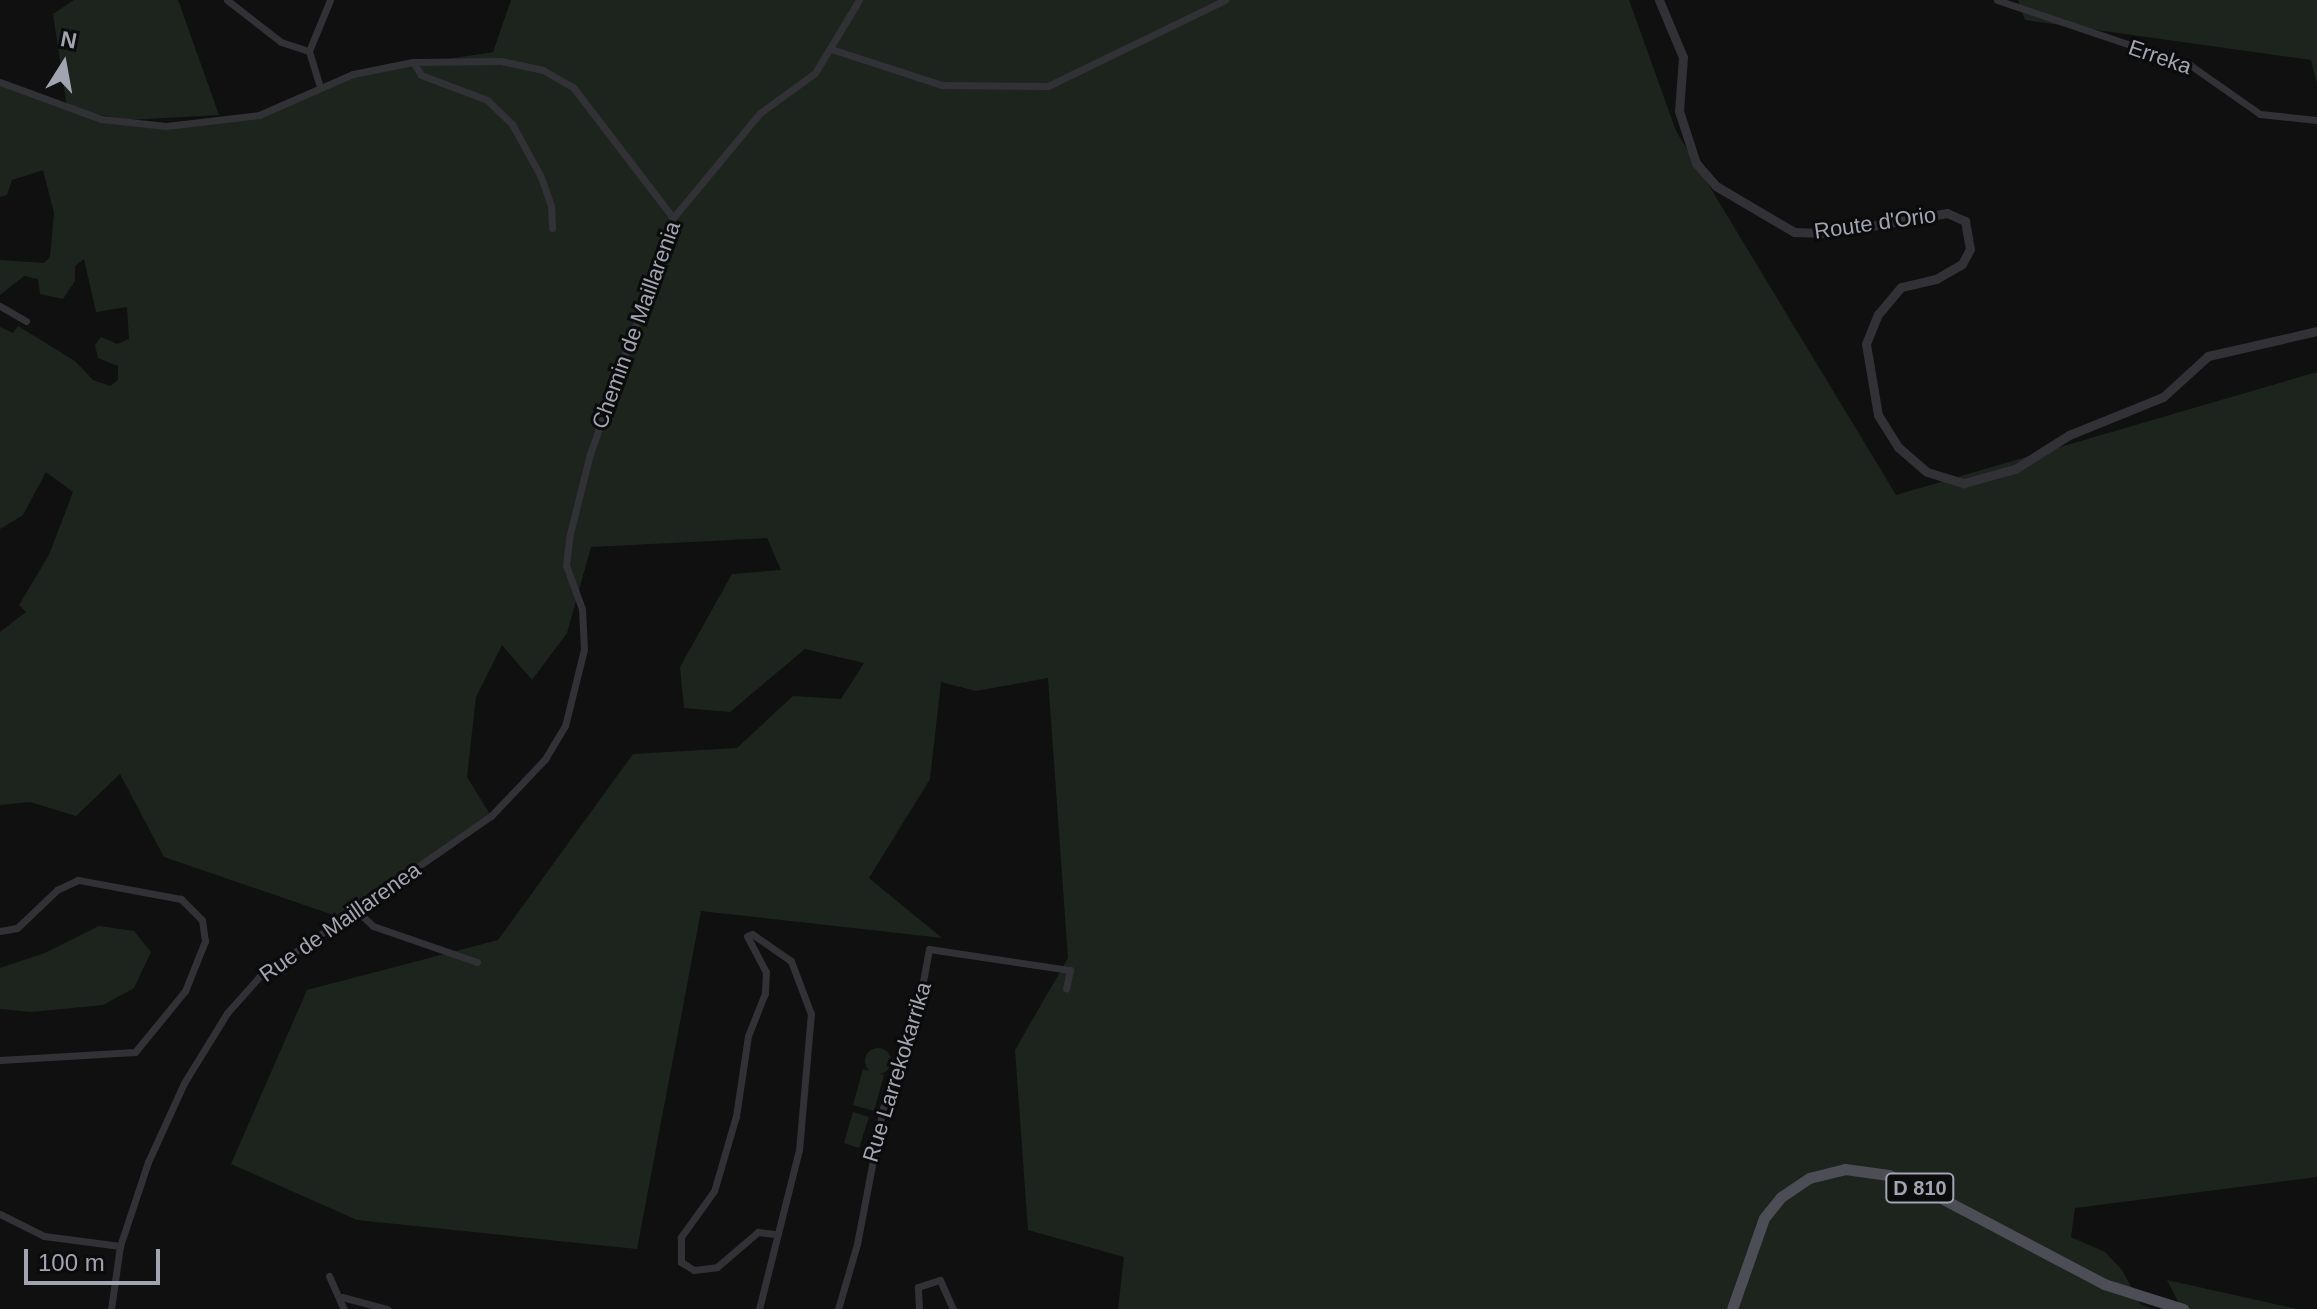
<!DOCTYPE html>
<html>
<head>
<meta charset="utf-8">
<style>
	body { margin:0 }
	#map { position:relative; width:2317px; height:1309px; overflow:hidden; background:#101011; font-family:Arial,sans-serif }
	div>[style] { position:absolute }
	.green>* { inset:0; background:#1d241e }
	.round { border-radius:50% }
	.minor>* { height:7px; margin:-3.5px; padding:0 3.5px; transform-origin:3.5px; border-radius:3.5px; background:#313136 }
	.tertiary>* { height:9px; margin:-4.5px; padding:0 4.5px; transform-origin:4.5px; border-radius:4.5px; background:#313136 }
	.primary>* { height:11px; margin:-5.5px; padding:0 5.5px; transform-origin:5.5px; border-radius:5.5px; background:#4d4e55 }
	span { translate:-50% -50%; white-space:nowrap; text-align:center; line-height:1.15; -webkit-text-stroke:6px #0b0b0c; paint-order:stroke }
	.shield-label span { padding:2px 6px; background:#0b0b0c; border:2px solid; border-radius:6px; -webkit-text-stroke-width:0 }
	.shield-label { font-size:20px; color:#a2a4b2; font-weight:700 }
	.street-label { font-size:22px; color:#a2a4b2 }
	.north { position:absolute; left:24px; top:24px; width:80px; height:80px; -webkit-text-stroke:6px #0b0b0c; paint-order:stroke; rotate:11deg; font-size:22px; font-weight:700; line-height:32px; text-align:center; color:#a2a4b2 }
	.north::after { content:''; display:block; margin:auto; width:28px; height:36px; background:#a2a4b2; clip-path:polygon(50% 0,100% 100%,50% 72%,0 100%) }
	.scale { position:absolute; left:24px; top:1249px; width:136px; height:36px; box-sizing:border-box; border:4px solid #a2a4b2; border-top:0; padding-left:10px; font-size:24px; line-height:28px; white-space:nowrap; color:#a2a4b2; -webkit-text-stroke:6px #0b0b0c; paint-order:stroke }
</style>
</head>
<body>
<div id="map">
	<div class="green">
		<div style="clip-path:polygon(74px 0,178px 0,219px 115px,128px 120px,73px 110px,129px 124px,166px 126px,259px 115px,353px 74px,493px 52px,511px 0,1629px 0,1676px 131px,1896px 495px,2317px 372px,2317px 1177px,2075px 1208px,2071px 1237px,2105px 1252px,2122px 1270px,2141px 1305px,2153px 1309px,1118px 1309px,1124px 1257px,1028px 1230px,1015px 1050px,1068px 958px,1048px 678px,976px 691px,941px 682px,930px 779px,869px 878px,942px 938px,701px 911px,637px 1249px,357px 1220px,231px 1164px,307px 990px,498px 940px,633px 754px,737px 748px,793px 696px,841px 699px,864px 663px,805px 649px,730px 712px,684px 708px,680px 667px,732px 574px,781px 570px,767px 538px,591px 547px,567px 633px,532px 680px,502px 645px,476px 697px,467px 777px,491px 816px,345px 919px,164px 857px,120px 774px,76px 816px,30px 802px,0 805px,0 632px,26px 612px,19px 605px,49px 555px,73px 492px,46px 472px,23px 515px,0 529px,0 327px,13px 333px,18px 326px,75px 361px,93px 380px,110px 386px,118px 380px,118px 366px,98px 358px,95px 345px,101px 337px,117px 344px,129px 339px,127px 307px,96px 312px,84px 259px,75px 266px,75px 281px,63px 299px,40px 294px,38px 279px,24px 276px,0 295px,0 260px,44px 263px,50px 257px,54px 213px,43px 170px,12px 180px,7px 195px,0 197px,0 82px,67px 107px,53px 14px)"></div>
		<div style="clip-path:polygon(2018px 0,2317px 0,2317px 84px,2311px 60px,2025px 20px)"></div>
		<div style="clip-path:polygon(99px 926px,134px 931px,151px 952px,134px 988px,103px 1005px,31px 1012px,0 1009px,0 968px,45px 953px)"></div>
		<div class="round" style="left:865px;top:1048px;width:26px;height:26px"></div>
		<div style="clip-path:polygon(863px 1069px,884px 1075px,874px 1111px,853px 1105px)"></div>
		<div style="clip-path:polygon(853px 1112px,869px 1117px,859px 1148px,844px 1143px)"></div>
		<div style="clip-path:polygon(2167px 1280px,2297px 1309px,2182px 1309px)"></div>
	</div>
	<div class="minor">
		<div style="left:227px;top:0;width:68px;rotate:37.9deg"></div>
		<div style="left:281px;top:42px;width:29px;rotate:18deg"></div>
		<div style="left:1997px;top:0;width:204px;rotate:18.6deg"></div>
		<div style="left:2190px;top:65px;width:85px;rotate:35deg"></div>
		<div style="left:2260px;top:114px;width:57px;rotate:6deg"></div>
		<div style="left:831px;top:49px;width:117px;rotate:18deg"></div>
		<div style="left:942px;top:85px;width:106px;rotate:0.5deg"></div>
		<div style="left:1048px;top:86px;width:197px;rotate:-25.9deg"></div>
		<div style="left:413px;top:62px;width:15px;rotate:58deg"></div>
		<div style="left:421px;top:75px;width:71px;rotate:20.7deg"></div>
		<div style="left:487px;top:100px;width:35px;rotate:44deg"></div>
		<div style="left:512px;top:124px;width:60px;rotate:61.3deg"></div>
		<div style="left:541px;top:177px;width:31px;rotate:71deg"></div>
		<div style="left:551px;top:206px;width:22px;rotate:87deg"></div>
		<div style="left:0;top:82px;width:108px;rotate:20.1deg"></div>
		<div style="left:101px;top:119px;width:65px;rotate:6.1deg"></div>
		<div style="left:166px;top:126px;width:94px;rotate:-6.7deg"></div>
		<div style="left:259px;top:115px;width:103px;rotate:-23.6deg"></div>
		<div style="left:353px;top:74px;width:61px;rotate:-11.3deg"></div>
		<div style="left:413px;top:62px;width:88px;rotate:-0.7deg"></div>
		<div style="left:501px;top:61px;width:43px;rotate:12.1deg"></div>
		<div style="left:543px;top:70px;width:34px;rotate:30deg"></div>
		<div style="left:573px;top:87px;width:165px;rotate:52.6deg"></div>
		<div style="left:320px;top:87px;width:38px;rotate:-107deg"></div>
		<div style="left:309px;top:51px;width:55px;rotate:-67.6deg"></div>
		<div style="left:0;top:306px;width:30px;rotate:30deg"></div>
		<div style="left:357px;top:911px;width:22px;rotate:43deg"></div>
		<div style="left:373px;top:926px;width:110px;rotate:19.1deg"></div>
		<div style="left:0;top:1060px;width:135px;rotate:-3.4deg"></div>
		<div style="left:135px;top:1052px;width:79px;rotate:-50.7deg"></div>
		<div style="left:185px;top:991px;width:54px;rotate:-68.2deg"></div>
		<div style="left:205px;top:941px;width:21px;rotate:-98deg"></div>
		<div style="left:202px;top:920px;width:30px;rotate:-135deg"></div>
		<div style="left:181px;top:899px;width:105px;rotate:-169.5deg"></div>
		<div style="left:78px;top:880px;width:23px;rotate:155deg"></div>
		<div style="left:57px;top:890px;width:55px;rotate:136.5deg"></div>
		<div style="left:17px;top:928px;width:17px;rotate:170deg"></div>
		<div style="left:0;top:1214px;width:49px;rotate:26.6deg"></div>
		<div style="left:44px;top:1236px;width:77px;rotate:7.5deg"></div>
		<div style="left:329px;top:1276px;width:36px;rotate:66deg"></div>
		<div style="left:342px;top:1297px;width:47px;rotate:14.9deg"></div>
		<div style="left:111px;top:1309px;width:64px;rotate:-81.9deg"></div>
		<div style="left:120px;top:1246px;width:89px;rotate:-71.6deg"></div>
		<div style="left:148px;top:1162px;width:87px;rotate:-65.5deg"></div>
		<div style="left:184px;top:1083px;width:82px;rotate:-58.4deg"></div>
		<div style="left:227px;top:1013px;width:48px;rotate:-48.4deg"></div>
		<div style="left:259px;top:977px;width:282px;rotate:-34.8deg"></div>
		<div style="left:491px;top:816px;width:79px;rotate:-46.5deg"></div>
		<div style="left:545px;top:759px;width:39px;rotate:-59deg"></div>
		<div style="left:565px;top:726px;width:79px;rotate:-76.1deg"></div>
		<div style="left:584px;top:649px;width:40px;rotate:-92.9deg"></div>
		<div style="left:582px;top:609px;width:47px;rotate:-110deg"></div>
		<div style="left:566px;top:565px;width:31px;rotate:-83deg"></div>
		<div style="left:570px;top:534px;width:82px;rotate:-76deg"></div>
		<div style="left:590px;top:454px;width:250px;rotate:-70.6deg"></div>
		<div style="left:673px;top:218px;width:136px;rotate:-50.4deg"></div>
		<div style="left:760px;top:113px;width:68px;rotate:-36deg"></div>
		<div style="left:815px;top:73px;width:85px;rotate:-58.9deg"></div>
		<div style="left:759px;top:1309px;width:164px;rotate:-75.9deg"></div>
		<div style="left:799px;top:1150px;width:137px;rotate:-85deg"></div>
		<div style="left:811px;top:1014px;width:57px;rotate:-110.7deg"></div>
		<div style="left:791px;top:961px;width:47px;rotate:-145.3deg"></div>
		<div style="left:752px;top:934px;width:5px;rotate:158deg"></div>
		<div style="left:747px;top:936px;width:41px;rotate:62.2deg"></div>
		<div style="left:766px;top:972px;width:21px;rotate:93deg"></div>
		<div style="left:765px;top:993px;width:46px;rotate:111.6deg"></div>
		<div style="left:748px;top:1036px;width:81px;rotate:98.5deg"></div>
		<div style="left:736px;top:1116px;width:78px;rotate:106.3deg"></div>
		<div style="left:714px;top:1191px;width:57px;rotate:125.7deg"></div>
		<div style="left:681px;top:1237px;width:25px;rotate:90deg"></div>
		<div style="left:681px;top:1262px;width:15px;rotate:32deg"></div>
		<div style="left:694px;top:1270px;width:23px;rotate:-7deg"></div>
		<div style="left:717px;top:1267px;width:54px;rotate:-40.5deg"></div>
		<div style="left:758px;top:1232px;width:17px;rotate:7deg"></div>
		<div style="left:838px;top:1309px;width:68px;rotate:-73.7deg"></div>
		<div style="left:857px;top:1244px;width:138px;rotate:-79.2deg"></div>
		<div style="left:883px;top:1108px;width:89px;rotate:-68.9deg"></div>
		<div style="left:915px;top:1025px;width:77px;rotate:-79.6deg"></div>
		<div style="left:929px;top:949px;width:143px;rotate:8.5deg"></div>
		<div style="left:1070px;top:970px;width:19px;rotate:102deg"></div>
		<div style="left:919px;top:1309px;width:22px;rotate:-93deg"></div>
		<div style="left:918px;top:1287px;width:23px;rotate:-18deg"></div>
		<div style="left:940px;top:1280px;width:32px;rotate:66deg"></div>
	</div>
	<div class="tertiary">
		<div style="left:1659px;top:0;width:62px;rotate:67.2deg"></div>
		<div style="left:1683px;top:57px;width:54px;rotate:94.2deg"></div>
		<div style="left:1679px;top:111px;width:55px;rotate:71.9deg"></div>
		<div style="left:1696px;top:163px;width:30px;rotate:49deg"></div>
		<div style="left:1716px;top:186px;width:91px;rotate:30.5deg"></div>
		<div style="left:1794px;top:232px;width:36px;rotate:2deg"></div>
		<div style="left:1830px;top:233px;width:119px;rotate:-9.7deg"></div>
		<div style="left:1947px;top:213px;width:20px;rotate:24deg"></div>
		<div style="left:1965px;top:221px;width:28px;rotate:80deg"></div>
		<div style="left:1970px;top:249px;width:17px;rotate:118deg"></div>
		<div style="left:1962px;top:264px;width:30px;rotate:150deg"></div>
		<div style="left:1936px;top:279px;width:36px;rotate:167deg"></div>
		<div style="left:1901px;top:287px;width:35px;rotate:130deg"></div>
		<div style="left:1878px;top:314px;width:32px;rotate:112deg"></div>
		<div style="left:1866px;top:344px;width:72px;rotate:80.4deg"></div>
		<div style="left:1878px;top:415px;width:38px;rotate:58deg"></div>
		<div style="left:1898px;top:447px;width:38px;rotate:41deg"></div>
		<div style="left:1927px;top:472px;width:39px;rotate:17deg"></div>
		<div style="left:1964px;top:483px;width:53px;rotate:-15.4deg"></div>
		<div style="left:2015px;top:469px;width:64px;rotate:-32.2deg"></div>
		<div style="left:2069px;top:435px;width:101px;rotate:-22deg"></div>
		<div style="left:2163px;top:397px;width:61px;rotate:-42.3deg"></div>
		<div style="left:2208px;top:356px;width:112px;rotate:-12.9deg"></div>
	</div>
	<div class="primary">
		<div style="left:1732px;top:1309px;width:96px;rotate:-70.6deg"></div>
		<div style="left:1764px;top:1218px;width:27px;rotate:-51deg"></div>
		<div style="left:1781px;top:1197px;width:34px;rotate:-34deg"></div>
		<div style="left:1809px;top:1178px;width:37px;rotate:-14deg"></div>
		<div style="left:1845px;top:1169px;width:44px;rotate:7.8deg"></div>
		<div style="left:1889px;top:1175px;width:38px;rotate:22deg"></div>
		<div style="left:1924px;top:1189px;width:204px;rotate:27.8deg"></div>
		<div style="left:2104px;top:1284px;width:83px;rotate:17.6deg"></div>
	</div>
	<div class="shield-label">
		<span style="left:1920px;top:1188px">D 810</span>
	</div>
	<div class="street-label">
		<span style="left:2160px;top:57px;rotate:19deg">Erreka</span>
		<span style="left:1875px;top:223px;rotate:-8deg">Route d'Orio</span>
		<span style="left:636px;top:325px;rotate:-70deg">Chemin de Maillarenia</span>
		<span style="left:340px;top:922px;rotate:-35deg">Rue de Maillarenea</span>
		<span style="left:897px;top:1072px;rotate:-73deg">Rue Larrekokarrika</span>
	</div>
	<div class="north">N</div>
	<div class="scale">100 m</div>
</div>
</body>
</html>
